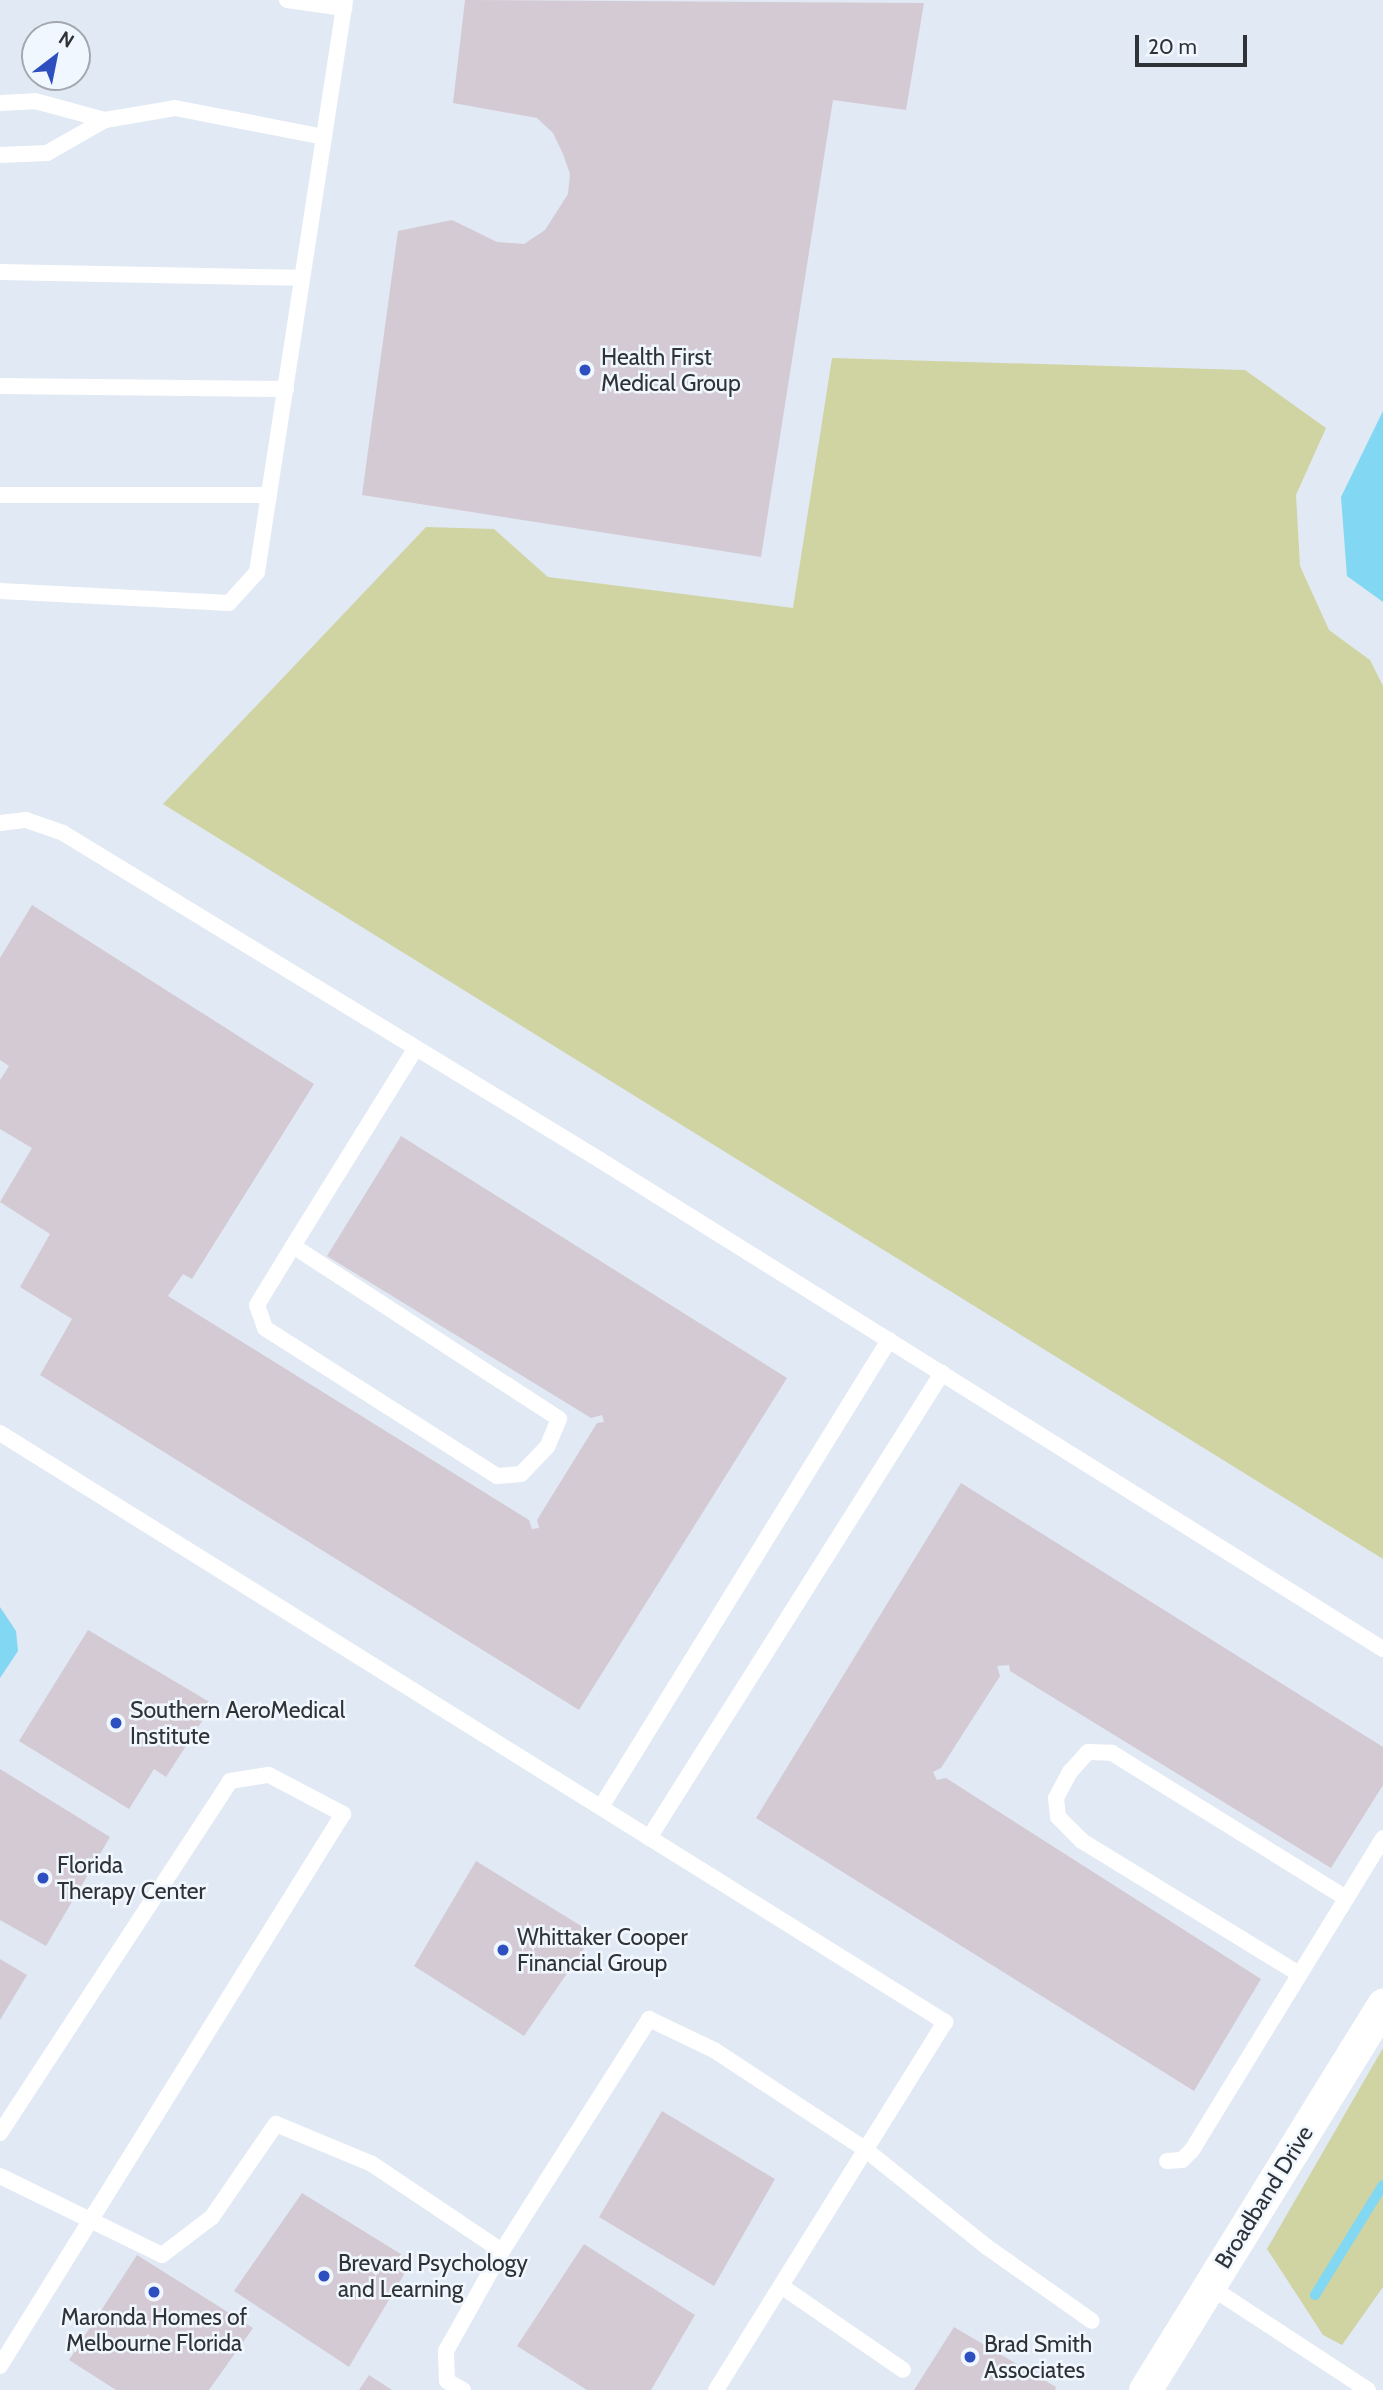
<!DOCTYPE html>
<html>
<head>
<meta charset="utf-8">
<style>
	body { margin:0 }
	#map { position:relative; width:1383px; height:2390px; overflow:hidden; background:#e1e9f4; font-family:Cabin,sans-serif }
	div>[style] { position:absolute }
	.green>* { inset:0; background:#cfd4a2 }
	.water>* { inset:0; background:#82d7f2 }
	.stream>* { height:10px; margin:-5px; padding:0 5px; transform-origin:5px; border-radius:5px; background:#82d7f2 }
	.building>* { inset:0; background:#d4cad3 }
	.lane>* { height:16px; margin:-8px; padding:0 8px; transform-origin:8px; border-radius:8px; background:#fff }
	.street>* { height:33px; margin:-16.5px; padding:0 16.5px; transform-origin:16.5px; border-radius:16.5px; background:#fff }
	.dots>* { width:19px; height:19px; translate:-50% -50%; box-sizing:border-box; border:4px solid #f0f7ff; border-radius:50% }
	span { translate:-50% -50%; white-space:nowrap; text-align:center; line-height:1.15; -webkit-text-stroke:5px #f0f7ff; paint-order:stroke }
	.poi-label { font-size:23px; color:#2f3236 }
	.left { translate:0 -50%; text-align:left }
	.street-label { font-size:23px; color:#2f3236 }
	.north { position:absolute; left:21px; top:21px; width:70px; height:70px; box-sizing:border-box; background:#f0f7ff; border:2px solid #a3a8af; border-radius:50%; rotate:32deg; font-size:19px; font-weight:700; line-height:28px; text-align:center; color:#2f3236 }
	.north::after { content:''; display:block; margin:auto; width:24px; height:32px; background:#2d4fbf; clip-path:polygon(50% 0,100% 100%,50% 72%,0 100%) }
	.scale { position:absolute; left:1135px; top:35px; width:112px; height:32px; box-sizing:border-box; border:4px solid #2f3236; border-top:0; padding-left:9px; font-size:21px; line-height:24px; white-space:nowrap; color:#2f3236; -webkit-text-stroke:5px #f0f7ff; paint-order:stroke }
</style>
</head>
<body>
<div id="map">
	<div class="green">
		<div style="clip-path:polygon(832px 358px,1245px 370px,1326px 428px,1296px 495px,1300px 566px,1329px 630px,1370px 660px,1383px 686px,1383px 1559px,163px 804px,426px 527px,494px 529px,548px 577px,793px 608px)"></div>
		<div style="clip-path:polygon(1383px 2048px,1383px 2287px,1342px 2345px,1323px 2335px,1267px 2249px)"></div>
	</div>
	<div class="water">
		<div style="clip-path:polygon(1383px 411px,1383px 602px,1347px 576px,1341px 497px)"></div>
		<div style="clip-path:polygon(0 1607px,16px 1631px,18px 1651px,0 1678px)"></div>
	</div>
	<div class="stream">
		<div style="left:1315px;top:2295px;width:129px;rotate:-58.3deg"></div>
	</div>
	<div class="building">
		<div style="clip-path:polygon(465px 0,924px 3px,906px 110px,833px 100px,761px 557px,362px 495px,398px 231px,452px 220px,497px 242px,524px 244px,545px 230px,568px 194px,570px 174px,563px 154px,553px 133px,537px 118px,453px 103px)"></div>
		<div style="clip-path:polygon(32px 905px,314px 1084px,192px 1279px,183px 1274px,168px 1296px,529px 1520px,532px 1529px,539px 1528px,537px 1520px,597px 1423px,604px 1422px,602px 1415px,591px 1418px,327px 1256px,401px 1136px,787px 1378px,579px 1710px,40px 1375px,72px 1319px,20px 1287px,50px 1234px,0 1202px,32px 1148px,0 1129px,0 1080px,9px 1066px,0 1060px,0 958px)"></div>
		<div style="clip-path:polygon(961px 1483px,1383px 1747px,1383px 1785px,1331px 1868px,1010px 1671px,1009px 1665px,997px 1666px,1000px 1676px,941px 1768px,933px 1772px,937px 1780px,946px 1778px,1261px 1979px,1194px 2091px,756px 1818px)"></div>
		<div style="clip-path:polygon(88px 1630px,213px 1704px,166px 1777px,154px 1769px,129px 1809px,19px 1741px)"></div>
		<div style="clip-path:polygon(0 1769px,110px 1837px,46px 1946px,0 1920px)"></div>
		<div style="clip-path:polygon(476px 1861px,594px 1934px,524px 2036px,414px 1966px)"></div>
		<div style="clip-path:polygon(0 1959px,27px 1975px,0 2020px)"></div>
		<div style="clip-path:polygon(662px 2111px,775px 2179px,714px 2286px,599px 2217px)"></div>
		<div style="clip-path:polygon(302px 2193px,412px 2261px,349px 2367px,234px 2291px)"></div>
		<div style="clip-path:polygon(584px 2244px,695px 2315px,651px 2390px,587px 2390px,517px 2346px)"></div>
		<div style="clip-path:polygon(137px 2255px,253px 2328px,209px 2390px,116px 2390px,69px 2360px)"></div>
		<div style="clip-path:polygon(954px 2327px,1056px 2387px,1055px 2390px,914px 2390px)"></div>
		<div style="clip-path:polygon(369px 2375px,392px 2390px,359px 2390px)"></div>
	</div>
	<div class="lane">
		<div style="left:287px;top:0;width:58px;rotate:8deg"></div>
		<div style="left:0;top:103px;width:35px;rotate:-3deg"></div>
		<div style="left:35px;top:101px;width:73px;rotate:15.2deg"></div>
		<div style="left:0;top:155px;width:47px;rotate:-2.4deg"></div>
		<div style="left:47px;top:153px;width:67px;rotate:-29.6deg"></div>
		<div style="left:105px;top:120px;width:71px;rotate:-9.7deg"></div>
		<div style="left:175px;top:108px;width:152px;rotate:11deg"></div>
		<div style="left:0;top:272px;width:302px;rotate:1.1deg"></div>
		<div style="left:0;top:386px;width:286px;rotate:0.6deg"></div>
		<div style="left:0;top:495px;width:269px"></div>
		<div style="left:0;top:591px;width:229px;rotate:3deg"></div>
		<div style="left:229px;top:603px;width:42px;rotate:-47.9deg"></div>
		<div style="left:257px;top:572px;width:579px;rotate:-81.25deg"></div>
		<div style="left:0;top:823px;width:26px;rotate:-7deg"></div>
		<div style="left:26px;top:820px;width:39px;rotate:19deg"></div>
		<div style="left:63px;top:833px;width:629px;rotate:31.34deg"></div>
		<div style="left:600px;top:1160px;width:923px;rotate:31.99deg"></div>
		<div style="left:293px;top:1246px;width:317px;rotate:33deg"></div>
		<div style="left:559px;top:1419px;width:30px;rotate:113deg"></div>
		<div style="left:547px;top:1447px;width:37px;rotate:134deg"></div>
		<div style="left:521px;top:1474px;width:24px;rotate:175deg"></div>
		<div style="left:497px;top:1476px;width:275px;rotate:-147.5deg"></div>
		<div style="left:265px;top:1328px;width:24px;rotate:-109deg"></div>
		<div style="left:257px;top:1305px;width:69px;rotate:-58.6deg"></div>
		<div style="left:293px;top:1246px;width:233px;rotate:-58.2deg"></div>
		<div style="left:0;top:1433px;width:1114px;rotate:31.93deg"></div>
		<div style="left:945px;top:2022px;width:433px;rotate:121.9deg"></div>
		<div style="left:601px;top:1807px;width:549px;rotate:-58.34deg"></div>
		<div style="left:649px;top:1838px;width:550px;rotate:-57.78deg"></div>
		<div style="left:1299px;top:1974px;width:255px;rotate:-148.5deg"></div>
		<div style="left:1082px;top:1841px;width:34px;rotate:-135deg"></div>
		<div style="left:1058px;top:1817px;width:19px;rotate:-96deg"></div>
		<div style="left:1056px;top:1798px;width:30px;rotate:-62deg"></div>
		<div style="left:1070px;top:1772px;width:27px;rotate:-48deg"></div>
		<div style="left:1088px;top:1752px;width:24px;rotate:2deg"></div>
		<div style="left:1112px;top:1753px;width:275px;rotate:31.8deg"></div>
		<div style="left:0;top:2133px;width:420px;rotate:-56.8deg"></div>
		<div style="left:230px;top:1781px;width:39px;rotate:-9deg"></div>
		<div style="left:269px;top:1775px;width:84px;rotate:27.8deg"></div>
		<div style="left:343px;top:1814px;width:650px;rotate:121.86deg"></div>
		<div style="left:1167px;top:2161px;width:15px;rotate:-4deg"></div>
		<div style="left:1182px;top:2160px;width:14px;rotate:-45deg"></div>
		<div style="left:1192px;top:2150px;width:366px;rotate:-58.5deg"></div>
		<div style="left:0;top:2176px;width:180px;rotate:26deg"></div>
		<div style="left:162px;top:2255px;width:63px;rotate:-37.2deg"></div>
		<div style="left:212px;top:2217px;width:113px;rotate:-55.5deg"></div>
		<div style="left:276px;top:2124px;width:104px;rotate:22.6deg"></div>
		<div style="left:372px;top:2164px;width:156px;rotate:33.8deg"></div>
		<div style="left:781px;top:2286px;width:148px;rotate:34.5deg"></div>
		<div style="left:1209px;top:2286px;width:190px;rotate:33.2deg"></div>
		<div style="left:463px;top:2390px;width:18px;rotate:-151deg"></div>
		<div style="left:447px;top:2381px;width:30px;rotate:-92deg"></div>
		<div style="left:446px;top:2351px;width:115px;rotate:-60.8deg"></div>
		<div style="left:502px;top:2251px;width:275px;rotate:-57.6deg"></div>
		<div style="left:649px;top:2019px;width:72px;rotate:25.5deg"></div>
		<div style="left:714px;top:2050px;width:182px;rotate:33.3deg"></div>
		<div style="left:866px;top:2150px;width:155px;rotate:38.7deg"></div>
		<div style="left:987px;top:2247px;width:128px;rotate:35.2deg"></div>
	</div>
	<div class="street">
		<div style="left:1145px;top:2390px;width:453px;rotate:-58.3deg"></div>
	</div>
	<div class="dots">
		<div style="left:585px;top:370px;background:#2d4fbf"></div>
		<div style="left:116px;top:1723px;background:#2d4fbf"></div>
		<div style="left:43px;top:1878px;background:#2d4fbf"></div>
		<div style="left:503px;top:1950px;background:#2d4fbf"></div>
		<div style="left:324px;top:2276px;background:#2d4fbf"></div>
		<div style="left:154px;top:2292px;background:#2d4fbf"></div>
		<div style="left:970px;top:2357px;background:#2d4fbf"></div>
	</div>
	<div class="poi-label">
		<span class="left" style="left:601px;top:370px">Health First<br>Medical Group</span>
		<span class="left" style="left:130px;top:1723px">Southern AeroMedical<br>Institute</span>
		<span class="left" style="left:57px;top:1878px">Florida<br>Therapy Center</span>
		<span class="left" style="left:517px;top:1950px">Whittaker Cooper<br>Financial Group</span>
		<span class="left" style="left:338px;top:2276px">Brevard Psychology<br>and Learning</span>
		<span style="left:154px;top:2330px">Maronda Homes of<br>Melbourne Florida</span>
		<span class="left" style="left:984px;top:2357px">Brad Smith<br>Associates</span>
	</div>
	<div class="street-label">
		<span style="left:1264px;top:2197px;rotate:-58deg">Broadband Drive</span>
	</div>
	<div class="north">N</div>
	<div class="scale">20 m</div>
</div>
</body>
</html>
